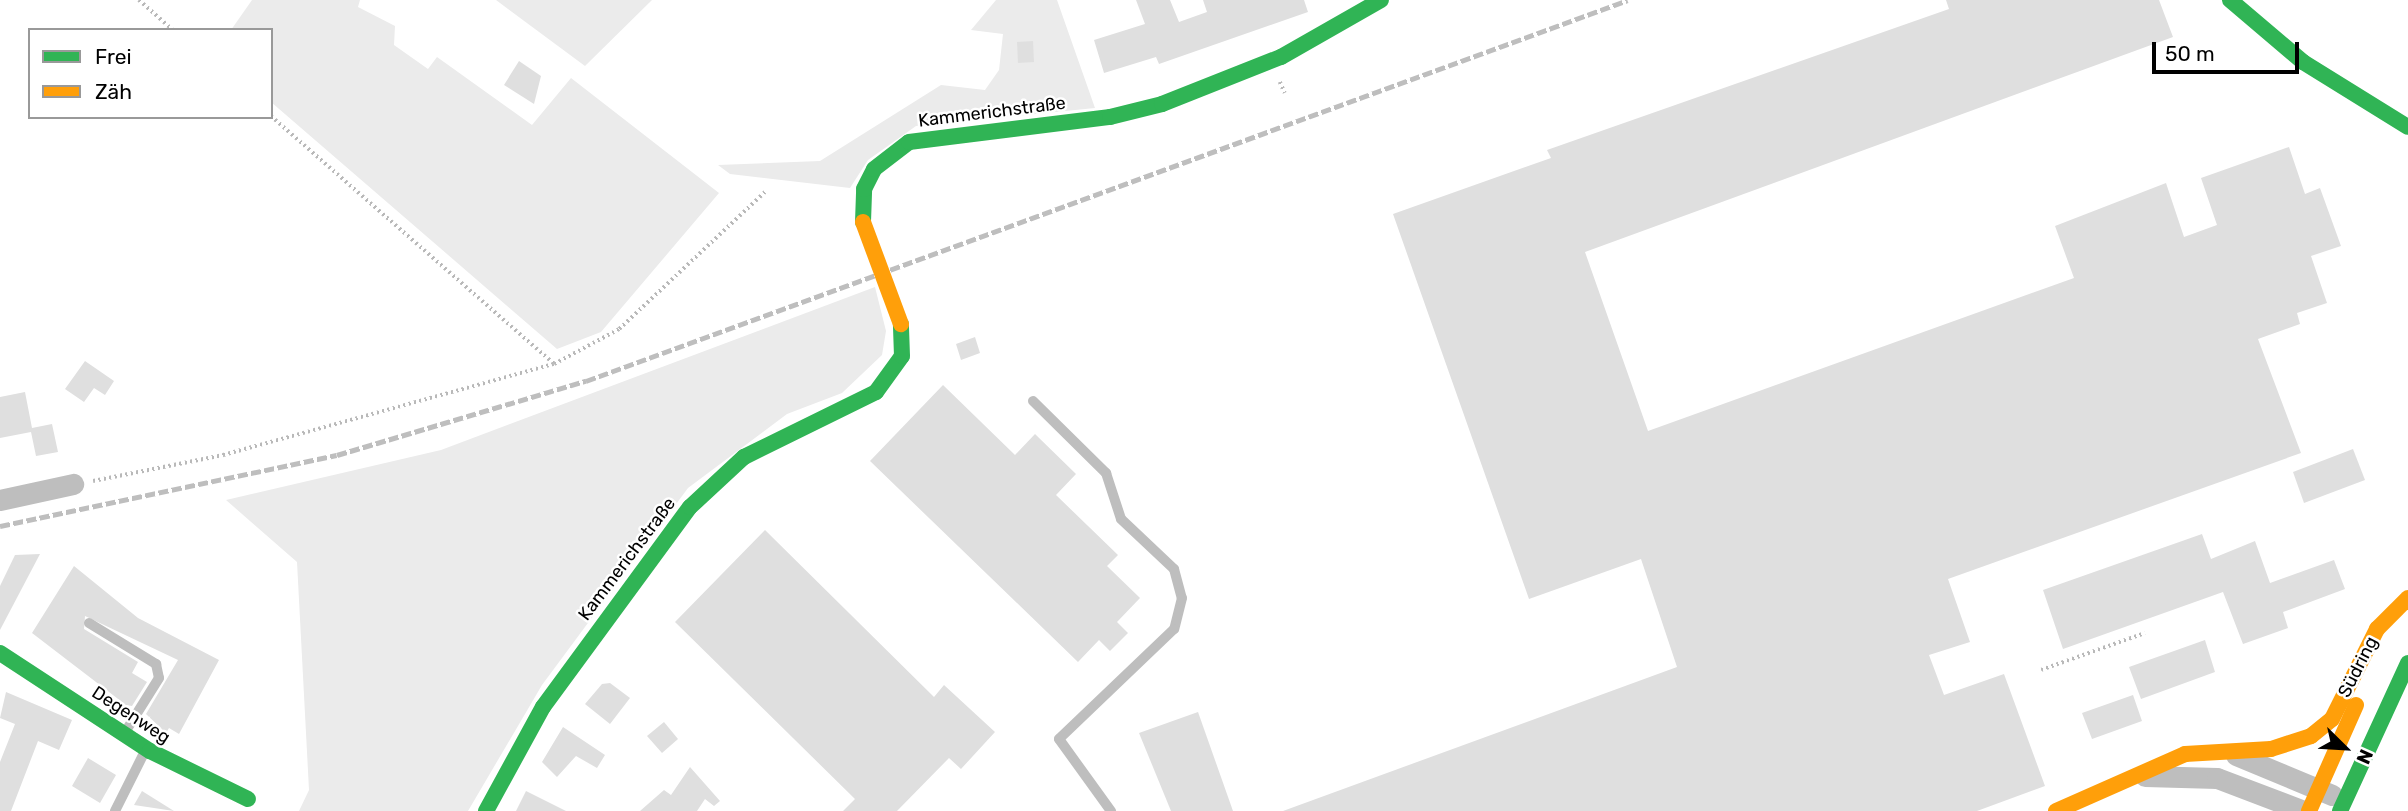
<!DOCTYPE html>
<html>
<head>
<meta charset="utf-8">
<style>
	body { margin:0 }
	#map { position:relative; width:2408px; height:811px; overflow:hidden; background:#fff; font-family:Rubik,sans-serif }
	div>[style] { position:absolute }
	.green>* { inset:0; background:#ebebeb }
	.building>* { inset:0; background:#dfdfdf }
	.path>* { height:3.5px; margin-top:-1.75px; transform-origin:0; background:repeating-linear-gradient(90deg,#b9b9b9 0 2px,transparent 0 5.5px) }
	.lane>* { height:10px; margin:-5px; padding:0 5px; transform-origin:5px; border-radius:5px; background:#bebebe }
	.street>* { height:21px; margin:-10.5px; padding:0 10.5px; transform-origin:10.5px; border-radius:10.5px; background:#bebebe }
	.fast>* { height:16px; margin:-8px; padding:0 8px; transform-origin:8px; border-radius:8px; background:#30b455 }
	.slow>* { height:16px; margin:-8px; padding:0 8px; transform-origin:8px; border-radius:8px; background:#ff9f0a }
	.rail>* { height:5px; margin-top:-2.5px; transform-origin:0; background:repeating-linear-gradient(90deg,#bebebe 0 10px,transparent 0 13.5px) }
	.slow-bridge>* { height:16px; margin:-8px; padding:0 8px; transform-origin:8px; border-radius:8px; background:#ff9f0a }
	span { translate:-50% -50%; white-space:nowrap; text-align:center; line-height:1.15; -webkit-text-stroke:5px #fff; paint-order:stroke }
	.street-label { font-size:18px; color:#000 }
	.legend { position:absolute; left:28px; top:28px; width:245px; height:91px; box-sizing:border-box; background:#fff; border:2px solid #999; margin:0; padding:9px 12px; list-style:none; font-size:21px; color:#000 }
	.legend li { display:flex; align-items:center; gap:14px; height:35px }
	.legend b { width:35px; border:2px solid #999 }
	.north { position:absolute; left:2310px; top:713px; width:70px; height:70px; -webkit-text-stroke:5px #fff; paint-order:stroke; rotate:114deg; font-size:19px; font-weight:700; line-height:28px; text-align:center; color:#000 }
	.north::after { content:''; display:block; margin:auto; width:24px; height:32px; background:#000; clip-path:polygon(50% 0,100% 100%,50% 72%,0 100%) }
	.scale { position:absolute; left:2152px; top:42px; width:147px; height:32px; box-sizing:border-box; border:4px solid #000; border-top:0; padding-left:9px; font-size:21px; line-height:24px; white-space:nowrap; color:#000; -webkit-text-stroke:5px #fff; paint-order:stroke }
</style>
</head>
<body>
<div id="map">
	<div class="green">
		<div style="clip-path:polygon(252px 0,360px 0,358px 7px,395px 26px,394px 45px,428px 69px,437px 57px,532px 125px,571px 78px,719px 193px,601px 332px,557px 349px,271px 102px,271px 30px,231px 30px)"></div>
		<div style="clip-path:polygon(496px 0,652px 0,585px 66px)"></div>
		<div style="clip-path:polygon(996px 0,1057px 0,1095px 108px,916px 126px,868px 160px,850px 188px,730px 174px,718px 165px,820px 161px,941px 85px,985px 90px,999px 70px,1003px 34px,971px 30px)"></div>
		<div style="clip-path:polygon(875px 287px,886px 331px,882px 355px,842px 393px,787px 414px,688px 488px,542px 685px,468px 811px,299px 811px,309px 790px,297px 562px,226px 500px,441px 450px)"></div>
	</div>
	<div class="building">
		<div style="clip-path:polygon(1136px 0,1170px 0,1179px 22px,1207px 12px,1203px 0,1304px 0,1308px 12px,1159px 64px,1156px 57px,1104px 73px,1094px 40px,1145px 24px)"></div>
		<div style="clip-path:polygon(1946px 0,2159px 0,2173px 37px,1585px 252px,1648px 431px,2074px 278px,2055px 226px,2166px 183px,2184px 237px,2217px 225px,2201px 178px,2289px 147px,2305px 194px,2320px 188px,2341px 246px,2311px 256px,2327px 303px,2297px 313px,2300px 324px,2258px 339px,2301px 453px,1948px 579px,1970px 642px,1929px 655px,1944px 695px,2004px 674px,2045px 786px,1977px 811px,1283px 811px,1677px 667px,1641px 559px,1529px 599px,1393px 214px,1551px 158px,1547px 150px,1949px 9px)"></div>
		<div style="clip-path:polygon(1033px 41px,1034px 62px,1018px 63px,1017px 42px)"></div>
		<div style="clip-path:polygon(519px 61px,541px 76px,534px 104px,504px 85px)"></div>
		<div style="clip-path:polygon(975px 337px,980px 353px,961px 360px,956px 344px)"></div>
		<div style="clip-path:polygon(85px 361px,114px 381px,105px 395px,94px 388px,84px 402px,65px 389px)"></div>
		<div style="clip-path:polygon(943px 385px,1015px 455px,1035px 434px,1076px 474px,1056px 495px,1118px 555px,1107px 566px,1140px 598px,1117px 622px,1128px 633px,1110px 651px,1099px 640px,1078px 662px,870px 461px)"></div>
		<div style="clip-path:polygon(25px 392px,32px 428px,52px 424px,58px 452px,36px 456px,31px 432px,0 438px,0 397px)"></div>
		<div style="clip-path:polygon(2353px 449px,2365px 480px,2304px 503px,2293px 472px)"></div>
		<div style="clip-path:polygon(765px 530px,934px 697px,944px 685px,995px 732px,961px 769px,949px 758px,897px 811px,843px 811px,855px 799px,675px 622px)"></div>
		<div style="clip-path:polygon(2202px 534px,2211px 559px,2255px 541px,2270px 583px,2334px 560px,2345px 589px,2283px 612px,2288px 628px,2243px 644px,2223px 592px,2063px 649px,2043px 590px)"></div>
		<div style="clip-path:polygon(40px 554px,0 630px,0 586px,15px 555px)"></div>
		<div style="clip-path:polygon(74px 566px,138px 618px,219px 660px,179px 734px,169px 728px,166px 733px,146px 714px,178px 660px,85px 616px,84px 629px,138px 662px,132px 673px,147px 682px,132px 706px,126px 705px,32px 633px)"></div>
		<div style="clip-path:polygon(2205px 640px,2215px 672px,2141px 699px,2129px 667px)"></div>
		<div style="clip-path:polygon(610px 683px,630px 698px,610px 724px,585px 704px,602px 684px)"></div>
		<div style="clip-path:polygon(6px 692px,72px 720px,59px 750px,38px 741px,11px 811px,0 811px,0 762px,15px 724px,0 718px)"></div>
		<div style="clip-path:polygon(2133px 695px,2142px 721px,2092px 739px,2082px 713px)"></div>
		<div style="clip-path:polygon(1198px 712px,1233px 811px,1171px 811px,1139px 733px)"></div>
		<div style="clip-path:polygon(664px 722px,678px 739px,662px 753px,647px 736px)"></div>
		<div style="clip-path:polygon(563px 727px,605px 755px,597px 768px,576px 756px,557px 777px,542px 762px)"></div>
		<div style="clip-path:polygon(88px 758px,116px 775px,100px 803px,72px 786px)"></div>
		<div style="clip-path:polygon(690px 767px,720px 801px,714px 806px,705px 799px,697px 811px,640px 811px,664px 790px,671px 795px)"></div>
		<div style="clip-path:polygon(142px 791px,174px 811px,134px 805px)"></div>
		<div style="clip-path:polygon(526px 791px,566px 811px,516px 811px)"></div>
	</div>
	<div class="path">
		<div style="left:139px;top:0;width:45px;rotate:41.4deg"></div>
		<div style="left:1280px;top:82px;width:12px;rotate:66deg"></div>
		<div style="left:271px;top:116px;width:376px;rotate:41.2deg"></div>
		<div style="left:93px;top:481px;width:133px;rotate:-11.3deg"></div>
		<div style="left:223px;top:455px;width:343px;rotate:-15.4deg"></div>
		<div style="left:554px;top:364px;width:74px;rotate:-28.3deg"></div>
		<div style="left:619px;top:329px;width:200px;rotate:-43.2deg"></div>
		<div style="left:2041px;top:670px;width:110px;rotate:-19.6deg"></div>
	</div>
	<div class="lane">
		<div style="left:1033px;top:401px;width:103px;rotate:44.6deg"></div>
		<div style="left:1106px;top:473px;width:48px;rotate:71.9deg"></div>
		<div style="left:1121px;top:519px;width:73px;rotate:43.3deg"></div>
		<div style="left:1174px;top:569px;width:30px;rotate:75deg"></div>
		<div style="left:1182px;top:598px;width:32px;rotate:104deg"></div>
		<div style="left:1174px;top:629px;width:159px;rotate:136.3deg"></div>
		<div style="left:1059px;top:739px;width:89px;rotate:54.2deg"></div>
		<div style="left:89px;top:623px;width:79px;rotate:31.5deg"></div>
		<div style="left:156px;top:664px;width:14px;rotate:78deg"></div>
		<div style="left:159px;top:678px;width:66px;rotate:122deg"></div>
		<div style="left:115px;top:811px;width:67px;rotate:-63.4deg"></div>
	</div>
	<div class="street">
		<div style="left:0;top:500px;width:75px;rotate:-12.4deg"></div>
		<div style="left:2236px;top:755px;width:104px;rotate:22.6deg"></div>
		<div style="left:2145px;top:776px;width:72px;rotate:1.6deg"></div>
		<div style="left:2217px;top:778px;width:93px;rotate:20.8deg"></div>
	</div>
	<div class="fast">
		<div style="left:2230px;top:0;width:96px;rotate:40.3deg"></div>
		<div style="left:2303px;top:62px;width:123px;rotate:31.8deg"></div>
		<div style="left:863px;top:222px;width:33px;rotate:-88deg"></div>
		<div style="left:864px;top:189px;width:22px;rotate:-63deg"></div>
		<div style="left:874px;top:169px;width:44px;rotate:-37.6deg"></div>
		<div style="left:909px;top:142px;width:203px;rotate:-7.1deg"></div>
		<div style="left:1110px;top:117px;width:54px;rotate:-14deg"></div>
		<div style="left:1162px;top:104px;width:128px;rotate:-21.6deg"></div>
		<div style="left:1281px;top:57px;width:115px;rotate:-29.7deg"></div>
		<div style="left:0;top:653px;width:179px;rotate:33.2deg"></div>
		<div style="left:150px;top:751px;width:109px;rotate:26.1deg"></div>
		<div style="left:486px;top:811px;width:119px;rotate:-61.3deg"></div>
		<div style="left:543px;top:707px;width:248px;rotate:-53.7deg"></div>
		<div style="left:690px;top:507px;width:74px;rotate:-42.8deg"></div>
		<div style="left:744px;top:457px;width:147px;rotate:-26.2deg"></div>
		<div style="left:876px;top:392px;width:44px;rotate:-54.2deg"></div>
		<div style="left:902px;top:356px;width:32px;rotate:-92deg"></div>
		<div style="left:2340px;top:811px;width:163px;rotate:-65.3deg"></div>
	</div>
	<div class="slow">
		<div style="left:2056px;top:811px;width:141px;rotate:-23.8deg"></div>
		<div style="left:2185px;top:754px;width:86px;rotate:-3.3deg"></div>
		<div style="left:2271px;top:749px;width:42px;rotate:-18deg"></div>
		<div style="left:2311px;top:736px;width:27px;rotate:-39deg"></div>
		<div style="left:2332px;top:719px;width:101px;rotate:-63.4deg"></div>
		<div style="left:2377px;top:629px;width:44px;rotate:-45deg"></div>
		<div style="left:2309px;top:811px;width:116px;rotate:-66.1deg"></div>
	</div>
	<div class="rail">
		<div style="left:0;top:526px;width:344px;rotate:-11.9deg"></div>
		<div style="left:337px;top:455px;width:260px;rotate:-16.6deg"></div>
		<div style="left:586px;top:381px;width:1109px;rotate:-20.08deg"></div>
	</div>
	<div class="slow-bridge">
		<div style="left:863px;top:222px;width:109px;rotate:69.6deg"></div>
	</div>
	<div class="street-label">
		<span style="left:992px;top:112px;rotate:-7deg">Kammerichstraße</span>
		<span style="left:627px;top:559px;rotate:-53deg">Kammerichstraße</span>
		<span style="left:2358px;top:667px;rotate:-63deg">Südring</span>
		<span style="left:131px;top:715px;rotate:33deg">Degenweg</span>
	</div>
	<ul class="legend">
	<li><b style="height:9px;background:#30b455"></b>Frei</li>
	<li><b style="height:9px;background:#ff9f0a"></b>Zäh</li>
	</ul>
	<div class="north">N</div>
	<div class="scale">50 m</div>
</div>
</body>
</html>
